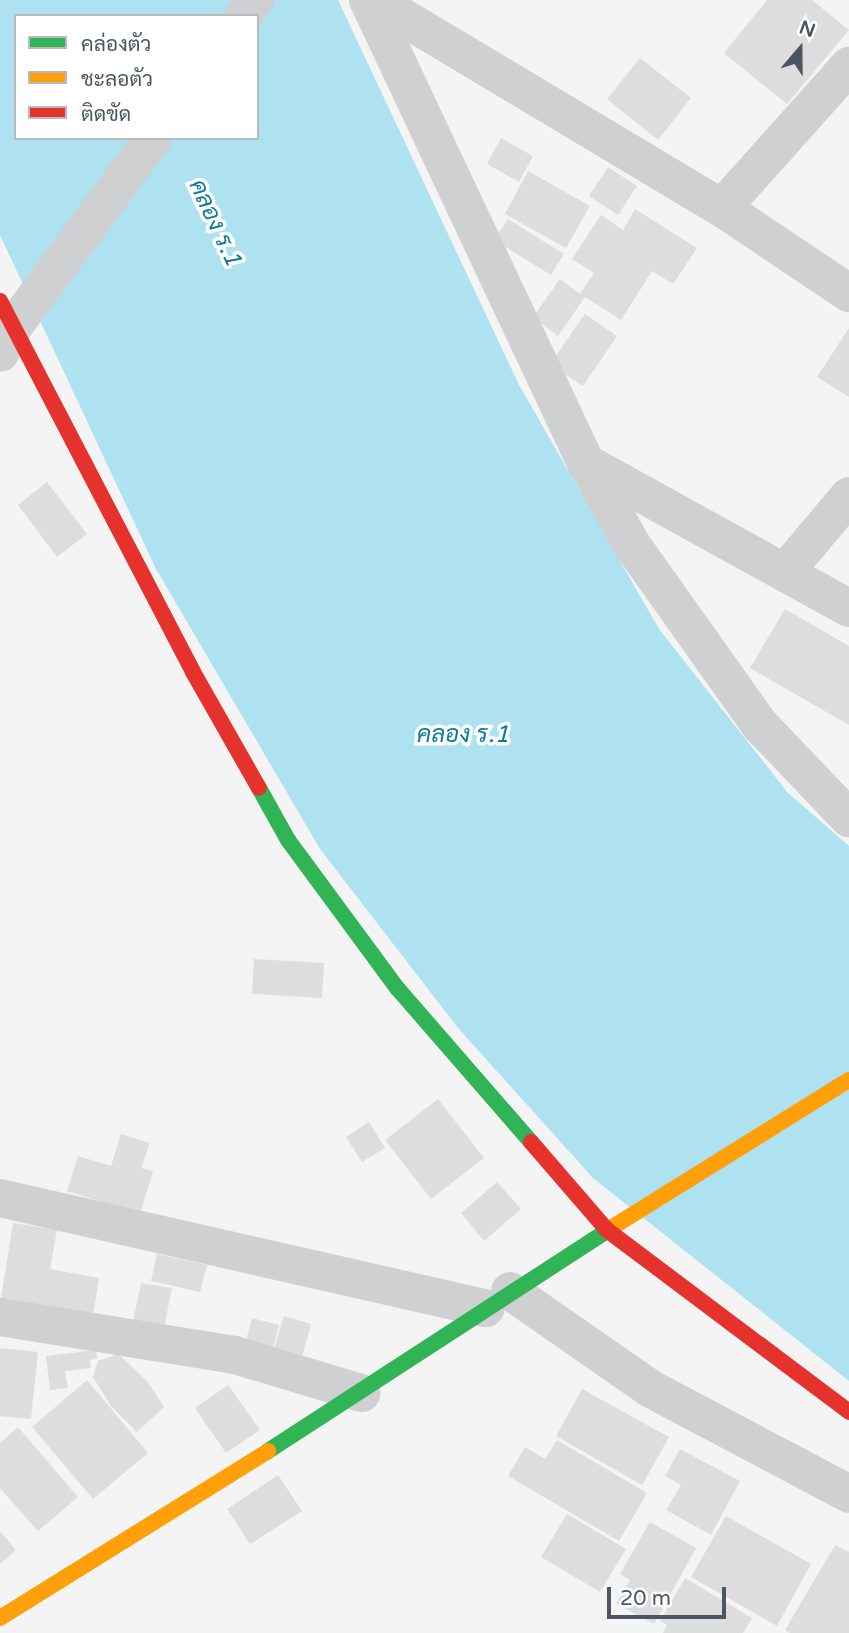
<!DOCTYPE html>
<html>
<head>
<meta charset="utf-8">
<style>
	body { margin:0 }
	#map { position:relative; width:849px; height:1633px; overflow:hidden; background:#f4f4f4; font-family:"Varela Round",Sarabun,sans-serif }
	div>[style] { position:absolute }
	.water>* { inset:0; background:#aee2f0 }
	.building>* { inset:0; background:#ddddde }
	.street>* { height:38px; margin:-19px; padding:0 19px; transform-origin:19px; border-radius:19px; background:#ced0d2 }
	.fast>* { height:16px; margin:-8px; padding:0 8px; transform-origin:8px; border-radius:8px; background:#30b455 }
	.slow>* { height:16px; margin:-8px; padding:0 8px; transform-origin:8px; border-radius:8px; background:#ff9f0a }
	.jam>* { height:16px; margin:-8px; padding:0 8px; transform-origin:8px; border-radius:8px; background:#e5322d }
	span { translate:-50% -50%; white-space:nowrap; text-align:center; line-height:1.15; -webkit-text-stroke:7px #fff; paint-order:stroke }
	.water-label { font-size:24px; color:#0c7c9b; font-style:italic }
	.legend { position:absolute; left:14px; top:14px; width:245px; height:126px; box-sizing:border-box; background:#fff; border:2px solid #b7bbc0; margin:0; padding:9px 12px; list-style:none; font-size:21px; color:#4a5661 }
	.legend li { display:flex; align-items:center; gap:14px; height:35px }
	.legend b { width:35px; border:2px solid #b7bbc0 }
	.north { position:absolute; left:765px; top:14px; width:70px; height:70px; -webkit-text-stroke:5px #fff; paint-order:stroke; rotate:20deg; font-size:19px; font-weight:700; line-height:28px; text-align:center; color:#4a5661 }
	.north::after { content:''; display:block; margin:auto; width:24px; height:32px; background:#4a5661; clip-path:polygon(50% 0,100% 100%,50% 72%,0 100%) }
	.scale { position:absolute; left:607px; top:1587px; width:119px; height:32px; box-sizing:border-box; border:4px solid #4a5661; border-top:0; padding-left:9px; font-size:21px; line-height:24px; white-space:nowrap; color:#4a5661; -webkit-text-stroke:5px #fff; paint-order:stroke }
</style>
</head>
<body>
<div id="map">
	<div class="water">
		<div style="clip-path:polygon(evenodd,0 0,338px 0,519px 385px,659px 629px,788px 793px,849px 846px,849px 1381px,593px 1178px,458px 1028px,320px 849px,156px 569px,0 235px,0 0,16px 16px,257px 16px,257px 138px,16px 138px,16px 16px)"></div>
	</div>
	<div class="building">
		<div style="clip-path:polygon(767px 0,812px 0,849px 30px,787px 104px,724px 53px)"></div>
		<div style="clip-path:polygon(640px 58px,691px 98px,658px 140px,607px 99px)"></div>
		<div style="clip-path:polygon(501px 138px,533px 156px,519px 182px,487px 164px)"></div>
		<div style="clip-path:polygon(608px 167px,637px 186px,618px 215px,589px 196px)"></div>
		<div style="clip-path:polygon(528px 171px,590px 206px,566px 248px,505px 214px)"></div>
		<div style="clip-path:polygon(635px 209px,697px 248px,673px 284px,652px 271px,621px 320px,585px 297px,558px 336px,533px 317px,560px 279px,580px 294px,594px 273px,572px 259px,601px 215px,623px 230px)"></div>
		<div style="clip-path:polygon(508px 219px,564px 254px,551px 275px,494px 240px)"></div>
		<div style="clip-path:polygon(585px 314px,617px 336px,583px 386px,550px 364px)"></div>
		<div style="clip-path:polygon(849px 328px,849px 397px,817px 377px)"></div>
		<div style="clip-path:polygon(47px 482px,87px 534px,57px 557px,18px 505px)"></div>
		<div style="clip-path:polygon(785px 609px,849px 646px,849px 725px,750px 668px)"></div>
		<div style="clip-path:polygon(254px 959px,324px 963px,322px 998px,252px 994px)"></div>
		<div style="clip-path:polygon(438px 1099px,484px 1158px,431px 1199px,385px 1140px)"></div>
		<div style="clip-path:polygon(369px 1122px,385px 1148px,362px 1162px,346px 1137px)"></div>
		<div style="clip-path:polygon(121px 1134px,150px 1143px,141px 1168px,153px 1171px,140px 1214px,67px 1191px,78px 1156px,111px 1166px)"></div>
		<div style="clip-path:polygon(497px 1182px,521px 1209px,484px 1241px,461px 1213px)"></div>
		<div style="clip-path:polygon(13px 1223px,57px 1230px,50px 1269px,99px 1278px,92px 1321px,0 1305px)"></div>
		<div style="clip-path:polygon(157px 1254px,207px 1265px,200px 1292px,151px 1281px)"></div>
		<div style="clip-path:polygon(141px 1283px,172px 1288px,162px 1338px,131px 1332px)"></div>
		<div style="clip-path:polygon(284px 1316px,311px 1324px,302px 1357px,274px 1349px)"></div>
		<div style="clip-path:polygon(252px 1318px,279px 1325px,272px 1351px,245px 1344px)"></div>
		<div style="clip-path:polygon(0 1348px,38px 1352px,31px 1419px,0 1416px)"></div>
		<div style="clip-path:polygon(96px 1350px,97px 1359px,90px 1360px,91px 1368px,65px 1371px,68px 1388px,50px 1390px,46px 1356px)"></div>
		<div style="clip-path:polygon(118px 1354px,147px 1381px,164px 1407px,137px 1432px,111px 1406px,93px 1377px,98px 1361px)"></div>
		<div style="clip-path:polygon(87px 1380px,148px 1453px,93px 1499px,32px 1427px)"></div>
		<div style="clip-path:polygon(228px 1385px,260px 1430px,226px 1453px,195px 1408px)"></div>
		<div style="clip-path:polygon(582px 1389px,669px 1437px,642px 1485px,556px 1436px)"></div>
		<div style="clip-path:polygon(18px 1427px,78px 1497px,38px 1531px,0 1488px,0 1443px)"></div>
		<div style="clip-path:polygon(557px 1440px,647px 1493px,619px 1541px,508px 1476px,525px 1447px,545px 1459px)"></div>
		<div style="clip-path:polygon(680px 1449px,740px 1481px,711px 1535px,666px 1510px,681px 1485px,665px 1476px)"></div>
		<div style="clip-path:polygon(278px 1475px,302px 1511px,250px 1544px,227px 1509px)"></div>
		<div style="clip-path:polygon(567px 1514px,626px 1549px,600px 1592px,541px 1557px)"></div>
		<div style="clip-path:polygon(726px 1516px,811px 1564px,777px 1626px,691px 1577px)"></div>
		<div style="clip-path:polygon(650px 1522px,696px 1548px,654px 1624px,616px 1604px,630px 1580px,620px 1574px)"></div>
		<div style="clip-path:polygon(0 1531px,16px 1550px,0 1564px)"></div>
		<div style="clip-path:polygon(835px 1545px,849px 1552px,849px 1633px,790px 1633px,785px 1630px)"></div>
		<div style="clip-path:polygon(685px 1578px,752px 1618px,743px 1633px,663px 1633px,667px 1625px,660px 1621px)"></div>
	</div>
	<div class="street">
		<div style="left:368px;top:0;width:512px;rotate:64.79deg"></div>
		<div style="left:586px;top:463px;width:94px;rotate:60.7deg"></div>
		<div style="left:632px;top:545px;width:221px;rotate:54.6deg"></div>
		<div style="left:760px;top:725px;width:129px;rotate:46.3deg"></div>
		<div style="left:374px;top:0;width:405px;rotate:30.9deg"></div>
		<div style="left:722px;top:208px;width:153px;rotate:33.8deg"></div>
		<div style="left:243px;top:16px;width:20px;rotate:-53deg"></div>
		<div style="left:722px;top:208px;width:191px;rotate:-48.2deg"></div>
		<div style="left:0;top:353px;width:30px;rotate:-63deg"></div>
		<div style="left:14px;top:326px;width:234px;rotate:-53.5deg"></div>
		<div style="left:586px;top:463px;width:300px;rotate:28.9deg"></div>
		<div style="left:785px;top:572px;width:99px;rotate:-49.9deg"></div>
		<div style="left:0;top:1198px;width:498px;rotate:12.8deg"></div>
		<div style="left:510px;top:1291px;width:172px;rotate:34.8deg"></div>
		<div style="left:651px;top:1389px;width:224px;rotate:27.9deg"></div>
		<div style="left:0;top:1317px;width:238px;rotate:9.2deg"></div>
		<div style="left:235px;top:1355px;width:132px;rotate:16.8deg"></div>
	</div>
	<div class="fast">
		<div style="left:259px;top:788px;width:60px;rotate:60.9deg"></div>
		<div style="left:288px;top:840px;width:185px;rotate:53.6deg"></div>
		<div style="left:398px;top:989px;width:203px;rotate:49deg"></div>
		<div style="left:268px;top:1451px;width:409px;rotate:-33deg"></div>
	</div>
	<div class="slow">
		<div style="left:611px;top:1228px;width:280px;rotate:-31.9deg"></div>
		<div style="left:0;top:1618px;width:316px;rotate:-31.9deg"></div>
	</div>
	<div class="jam">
		<div style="left:0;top:301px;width:418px;rotate:62.5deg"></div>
		<div style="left:193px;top:672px;width:133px;rotate:60.4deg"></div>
		<div style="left:531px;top:1142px;width:116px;rotate:49.2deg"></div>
		<div style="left:607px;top:1230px;width:303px;rotate:36.9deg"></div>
	</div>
	<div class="water-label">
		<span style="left:215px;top:223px;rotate:65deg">คลอง ร.1</span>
		<span style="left:463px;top:735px">คลอง ร.1</span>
	</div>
	<ul class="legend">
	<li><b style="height:9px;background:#30b455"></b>คล่องตัว</li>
	<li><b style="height:9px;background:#ff9f0a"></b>ชะลอตัว</li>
	<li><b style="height:9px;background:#e5322d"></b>ติดขัด</li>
	</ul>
	<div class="north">N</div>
	<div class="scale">20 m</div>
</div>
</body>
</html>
